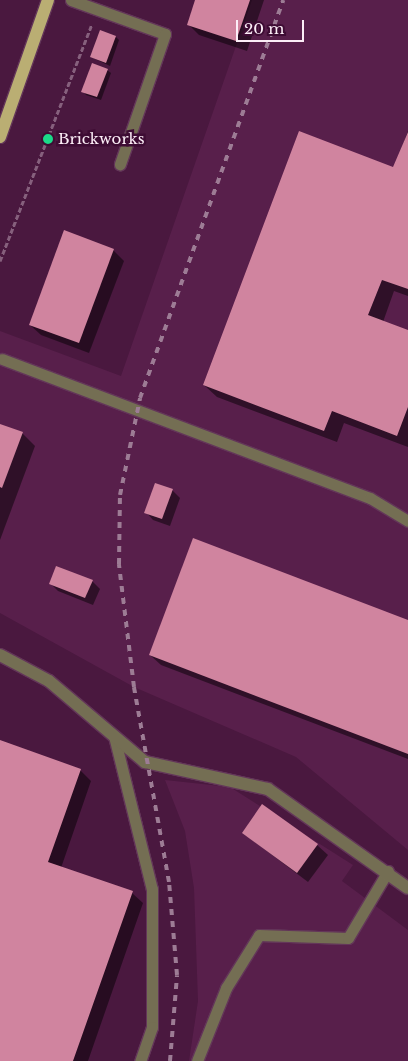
<!DOCTYPE html>
<html>
<head>
<meta charset="utf-8">
<style>
	body { margin:0 }
	#map { position:relative; width:408px; height:1061px; overflow:hidden; background:#4a183f; font-family:"Libre Baskerville",serif }
	div>[style] { position:absolute }
	.built>* { inset:0; background:#581f4b }
	.shadow>* { inset:0; background:#0007 }
	.building>* { inset:0; background:#d0849f }
	.path>* { height:3px; margin-top:-1.5px; transform-origin:0; background:repeating-linear-gradient(90deg,#86607d 0 5px,transparent 0 7.5px) }
	.roads { filter:drop-shadow(1px 0 #633659) drop-shadow(-1px 0 #633659) drop-shadow(0 1px #633659) drop-shadow(0 -1px #633659) }
	.service>* { height:11px; margin:-5.5px; padding:0 5.5px; transform-origin:5.5px; border-radius:5.5px; background:#746e53 }
	.minor>* { height:12px; margin:-6px; padding:0 6px; transform-origin:6px; border-radius:6px; background:#746e53 }
	.primary>* { height:12px; margin:-6px; padding:0 6px; transform-origin:6px; border-radius:6px; background:#baae73 }
	.rail>* { height:4px; margin-top:-2px; transform-origin:0; background:repeating-linear-gradient(90deg,#9d7c95 0 6px,transparent 0 12px) }
	.dots>* { width:14px; height:14px; translate:-50% -50%; box-sizing:border-box; border:2px solid #3e0c34; border-radius:50% }
	span { translate:-50% -50%; white-space:nowrap; text-align:center; line-height:1.15; -webkit-text-stroke:5px #3e0c34; paint-order:stroke }
	.poi-label { font-size:15px; color:#fceef7 }
	.left { translate:0 -50%; text-align:left }
	.scale { position:absolute; left:236px; top:20px; width:68px; height:22px; box-sizing:border-box; border:2px solid #fceef7; border-top:0; padding-left:6px; font-size:15px; line-height:18px; white-space:nowrap; color:#fceef7; -webkit-text-stroke:4px #3e0c34; paint-order:stroke }
</style>
</head>
<body>
<div id="map">
	<div class="built">
		<div style="clip-path:polygon(252px 0,408px 0,408px 850px,296px 757px,134px 687px,0 613px,0 331px,121px 376px)"></div>
		<div style="clip-path:polygon(165px 780px,230px 787px,353px 865px,342px 881px,408px 930px,408px 1061px,189px 1061px,198px 1001px,194px 888px,185px 831px)"></div>
	</div>
	<div class="shadow">
		<div style="clip-path:polygon(197px 0,264px 0,247px 51px,199px 35px,188px 24px)"></div>
		<div style="clip-path:polygon(116px 37px,119px 40px,110px 66px,91px 57px)"></div>
		<div style="clip-path:polygon(107px 70px,111px 73px,101px 100px,86px 95px,83px 91px)"></div>
		<div style="clip-path:polygon(408px 131px,408px 296px,394px 291px,383px 322px,408px 332px,408px 447px,344px 423px,337px 442px,217px 397px,204px 385px,394px 169px)"></div>
		<div style="clip-path:polygon(113px 250px,124px 261px,89px 353px,41px 335px,30px 325px)"></div>
		<div style="clip-path:polygon(0 425px,22px 433px,35px 446px,0 540px)"></div>
		<div style="clip-path:polygon(172px 490px,180px 498px,170px 526px,153px 520px,146px 512px)"></div>
		<div style="clip-path:polygon(92px 581px,100px 589px,93px 605px,58px 591px,51px 584px)"></div>
		<div style="clip-path:polygon(408px 621px,408px 759px,161px 665px,150px 655px)"></div>
		<div style="clip-path:polygon(0 742px,80px 770px,91px 781px,61px 868px,132px 893px,143px 903px,88px 1061px,0 1061px)"></div>
		<div style="clip-path:polygon(243px 833px,317px 845px,328px 855px,308px 882px)"></div>
	</div>
	<div class="building">
		<div style="clip-path:polygon(195px 0,250px 0,236px 41px,187px 25px)"></div>
		<div style="clip-path:polygon(100px 30px,116px 36px,106px 63px,90px 57px)"></div>
		<div style="clip-path:polygon(92px 63px,108px 69px,97px 97px,81px 92px)"></div>
		<div style="clip-path:polygon(299px 131px,393px 167px,408px 132px,408px 289px,382px 280px,368px 315px,408px 330px,408px 407px,397px 436px,332px 411px,324px 431px,203px 385px)"></div>
		<div style="clip-path:polygon(64px 230px,114px 249px,79px 343px,29px 325px)"></div>
		<div style="clip-path:polygon(0 424px,23px 432px,2px 488px,0 487px)"></div>
		<div style="clip-path:polygon(155px 483px,173px 489px,162px 519px,144px 513px)"></div>
		<div style="clip-path:polygon(193px 538px,408px 620px,408px 754px,149px 655px)"></div>
		<div style="clip-path:polygon(56px 566px,93px 580px,85px 598px,49px 584px)"></div>
		<div style="clip-path:polygon(0 740px,81px 769px,48px 862px,133px 891px,73px 1061px,0 1061px)"></div>
		<div style="clip-path:polygon(262px 804px,318px 844px,297px 873px,242px 833px)"></div>
	</div>
	<div class="path">
		<div style="left:0;top:261px;width:254px;rotate:-68.8deg"></div>
	</div>
	<div class="roads">
		<div class="service">
			<div style="left:71px;top:0;width:100px;rotate:19.9deg"></div>
			<div style="left:165px;top:34px;width:138px;rotate:109.1deg"></div>
			<div style="left:2px;top:359px;width:393px;rotate:20.7deg"></div>
			<div style="left:370px;top:498px;width:44px;rotate:31.2deg"></div>
			<div style="left:114px;top:736px;width:158px;rotate:76.1deg"></div>
			<div style="left:152px;top:889px;width:138px;rotate:90deg"></div>
			<div style="left:152px;top:1027px;width:36px;rotate:109deg"></div>
			<div style="left:197px;top:1061px;width:79px;rotate:-68.3deg"></div>
			<div style="left:226px;top:988px;width:62px;rotate:-58.1deg"></div>
			<div style="left:259px;top:935px;width:89px;rotate:1.9deg"></div>
			<div style="left:348px;top:938px;width:78px;rotate:-59.2deg"></div>
		</div>
		<div class="minor">
			<div style="left:0;top:655px;width:55px;rotate:28deg"></div>
			<div style="left:49px;top:681px;width:126px;rotate:40.2deg"></div>
			<div style="left:145px;top:762px;width:126px;rotate:12.4deg"></div>
			<div style="left:268px;top:789px;width:171px;rotate:35.3deg"></div>
		</div>
		<div class="primary">
			<div style="left:0;top:137px;width:145px;rotate:-70.7deg"></div>
		</div>
	</div>
	<div class="rail">
		<div style="left:170px;top:1061px;width:86px;rotate:-85.3deg"></div>
		<div style="left:177px;top:975px;width:93px;rotate:-94.9deg"></div>
		<div style="left:169px;top:882px;width:198px;rotate:-100.2deg"></div>
		<div style="left:134px;top:687px;width:124px;rotate:-97deg"></div>
		<div style="left:119px;top:564px;width:69px;rotate:-89.2deg"></div>
		<div style="left:120px;top:495px;width:99px;rotate:-78.3deg"></div>
		<div style="left:140px;top:398px;width:423px;rotate:-70.2deg"></div>
	</div>
	<div class="dots">
		<div style="left:48px;top:139px;background:#1bd988"></div>
	</div>
	<div class="poi-label">
		<span class="left" style="left:58px;top:139px">Brickworks</span>
	</div>
	<div class="scale">20 m</div>
</div>
</body>
</html>
